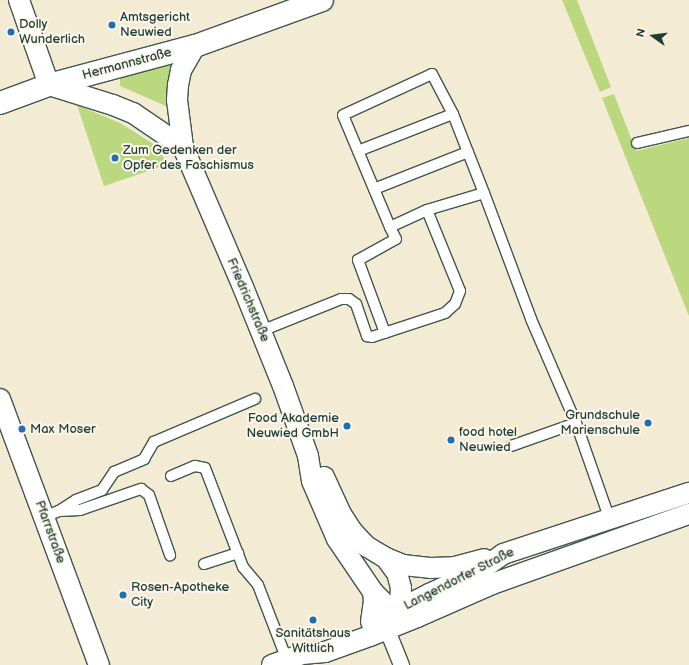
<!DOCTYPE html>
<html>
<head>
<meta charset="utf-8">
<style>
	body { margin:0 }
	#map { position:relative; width:689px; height:665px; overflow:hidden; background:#f4ebd5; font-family:"Balsamiq Sans",sans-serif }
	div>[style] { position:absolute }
	.green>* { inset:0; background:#bbd87e }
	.roads { filter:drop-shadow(1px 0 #3f574c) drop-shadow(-1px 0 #3f574c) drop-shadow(0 1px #3f574c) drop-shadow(0 -1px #3f574c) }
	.service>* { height:10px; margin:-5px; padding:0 5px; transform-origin:5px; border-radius:5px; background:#fff }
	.pedestrian>* { height:15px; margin:-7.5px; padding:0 7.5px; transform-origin:7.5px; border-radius:7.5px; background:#fff }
	.minor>* { height:20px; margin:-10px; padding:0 10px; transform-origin:10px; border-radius:10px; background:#fff }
	.tertiary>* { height:22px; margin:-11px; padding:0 11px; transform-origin:11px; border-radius:11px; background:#fff }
	.dots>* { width:11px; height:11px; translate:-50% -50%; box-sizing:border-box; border:2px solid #fbf7ec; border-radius:50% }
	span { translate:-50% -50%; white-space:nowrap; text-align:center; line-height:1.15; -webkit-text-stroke:4px #fbf7ec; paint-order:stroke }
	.poi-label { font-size:13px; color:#1f3d34 }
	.left { translate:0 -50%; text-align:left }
	.right { translate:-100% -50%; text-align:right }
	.street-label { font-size:13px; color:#1f3d34 }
	.north { position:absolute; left:633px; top:16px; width:40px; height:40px; -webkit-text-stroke:3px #fbf7ec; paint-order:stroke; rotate:284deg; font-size:11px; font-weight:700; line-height:16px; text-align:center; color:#1f3d34 }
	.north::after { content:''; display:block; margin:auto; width:14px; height:18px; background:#1f3d34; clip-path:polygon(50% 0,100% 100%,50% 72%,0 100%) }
</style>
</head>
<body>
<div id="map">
	<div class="green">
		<div style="clip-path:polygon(562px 0,577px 0,611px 87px,600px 92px)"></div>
		<div style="clip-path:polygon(174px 58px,166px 106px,120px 86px,120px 76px)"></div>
		<div style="clip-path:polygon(614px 94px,636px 151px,689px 138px,689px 316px,602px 98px)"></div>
		<div style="clip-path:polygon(77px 105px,120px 123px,152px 143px,169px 164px,104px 186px)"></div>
	</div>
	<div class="roads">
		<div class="service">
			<div style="left:637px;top:143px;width:53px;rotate:-13deg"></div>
			<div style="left:358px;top:151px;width:102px;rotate:-21.3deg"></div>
			<div style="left:374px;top:189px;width:101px;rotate:-21.5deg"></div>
			<div style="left:390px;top:227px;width:121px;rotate:-112.8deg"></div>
			<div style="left:343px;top:115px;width:98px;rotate:-24.7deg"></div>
			<div style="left:432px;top:74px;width:45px;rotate:62.3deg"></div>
			<div style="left:453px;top:114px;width:85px;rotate:68.6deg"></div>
			<div style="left:261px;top:331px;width:86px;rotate:-21.8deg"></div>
			<div style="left:341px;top:299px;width:8px"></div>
			<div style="left:349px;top:299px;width:9px;rotate:36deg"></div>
			<div style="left:356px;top:304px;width:34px;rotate:71deg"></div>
			<div style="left:367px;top:336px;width:5px;rotate:11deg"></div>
			<div style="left:372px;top:337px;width:77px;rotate:-18.2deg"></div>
			<div style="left:445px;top:313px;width:13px;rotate:-42deg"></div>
			<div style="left:455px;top:304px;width:14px;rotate:-69deg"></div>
			<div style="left:460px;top:291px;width:87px;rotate:-112.2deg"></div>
			<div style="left:385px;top:333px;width:78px;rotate:-110.3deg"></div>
			<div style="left:358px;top:260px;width:43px;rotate:-28.9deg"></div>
			<div style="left:396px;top:239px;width:13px;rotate:-117deg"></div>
			<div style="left:390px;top:227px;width:41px;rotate:-24.7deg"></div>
			<div style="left:427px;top:210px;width:59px;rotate:-16.6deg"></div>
			<div style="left:484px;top:193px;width:134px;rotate:69.5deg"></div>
			<div style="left:531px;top:319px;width:113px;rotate:66.6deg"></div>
			<div style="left:511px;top:446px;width:69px;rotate:-19.5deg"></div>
			<div style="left:576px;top:423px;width:103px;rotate:70.7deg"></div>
			<div style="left:171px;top:476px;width:26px;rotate:-23deg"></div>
			<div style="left:195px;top:466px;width:10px;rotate:11deg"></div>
			<div style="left:205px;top:468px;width:106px;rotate:69deg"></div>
			<div style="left:243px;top:567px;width:23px;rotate:50deg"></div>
			<div style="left:258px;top:585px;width:80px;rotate:68.9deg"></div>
			<div style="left:59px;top:511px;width:21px;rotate:-3deg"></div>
			<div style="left:80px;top:510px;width:65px;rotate:-19deg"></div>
			<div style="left:141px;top:489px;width:10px;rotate:37deg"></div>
			<div style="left:149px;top:495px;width:64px;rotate:70.7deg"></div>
			<div style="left:44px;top:517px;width:16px;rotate:-22deg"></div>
			<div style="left:59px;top:511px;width:20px;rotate:-33deg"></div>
			<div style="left:76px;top:500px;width:28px;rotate:-21deg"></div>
			<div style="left:102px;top:490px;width:22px;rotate:-56deg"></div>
			<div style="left:114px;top:472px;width:33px;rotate:-23deg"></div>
			<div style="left:144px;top:459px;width:20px;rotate:-60deg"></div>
			<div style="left:154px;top:442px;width:110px;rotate:-23.1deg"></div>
			<div style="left:204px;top:564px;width:36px;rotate:-18deg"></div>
		</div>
		<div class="pedestrian">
			<div style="left:387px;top:630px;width:38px;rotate:68deg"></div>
		</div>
		<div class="minor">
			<div style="left:19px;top:0;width:90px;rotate:70.6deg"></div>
			<div style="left:49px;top:85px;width:67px;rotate:17.4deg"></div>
			<div style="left:113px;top:105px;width:22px;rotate:22deg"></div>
			<div style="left:133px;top:113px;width:60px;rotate:34.2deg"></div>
			<div style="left:195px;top:46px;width:28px;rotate:120deg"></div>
			<div style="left:181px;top:70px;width:15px;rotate:101deg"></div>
			<div style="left:178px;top:85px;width:15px;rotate:94deg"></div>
			<div style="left:177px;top:100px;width:47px;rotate:82.7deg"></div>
			<div style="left:183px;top:147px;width:152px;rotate:66.8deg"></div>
			<div style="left:243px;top:287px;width:107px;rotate:68deg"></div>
			<div style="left:283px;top:386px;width:74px;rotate:70.3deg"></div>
			<div style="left:308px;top:456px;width:25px;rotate:81deg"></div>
			<div style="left:312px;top:481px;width:63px;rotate:66.7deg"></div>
			<div style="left:337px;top:539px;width:64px;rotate:55.8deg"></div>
			<div style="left:373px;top:592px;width:23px;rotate:45deg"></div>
			<div style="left:389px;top:608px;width:14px;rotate:25deg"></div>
			<div style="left:402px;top:614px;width:15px;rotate:11deg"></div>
			<div style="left:0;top:399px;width:284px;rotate:69.6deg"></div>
			<div style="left:324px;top:477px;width:41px;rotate:65.3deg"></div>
			<div style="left:341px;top:514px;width:20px;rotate:57deg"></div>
			<div style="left:352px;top:531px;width:21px;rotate:47deg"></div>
			<div style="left:366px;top:546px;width:23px;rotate:31deg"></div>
			<div style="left:386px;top:558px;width:18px;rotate:22deg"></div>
			<div style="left:403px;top:565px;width:27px;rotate:6deg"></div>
			<div style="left:430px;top:568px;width:25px;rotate:-2deg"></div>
			<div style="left:455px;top:567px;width:30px;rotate:-15deg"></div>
			<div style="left:386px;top:558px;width:19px;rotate:54deg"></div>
			<div style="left:397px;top:573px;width:16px;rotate:75deg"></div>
			<div style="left:401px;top:588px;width:13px;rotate:94deg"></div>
			<div style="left:400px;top:601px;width:19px;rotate:111deg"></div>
			<div style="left:388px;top:615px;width:46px;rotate:-27.1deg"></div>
			<div style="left:429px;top:594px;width:55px;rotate:-24.7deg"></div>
			<div style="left:479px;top:571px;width:29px;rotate:-35deg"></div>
			<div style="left:503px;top:554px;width:196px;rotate:-18.2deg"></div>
			<div style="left:371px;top:622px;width:21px;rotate:-82deg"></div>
			<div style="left:374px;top:601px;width:9px;rotate:-96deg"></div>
			<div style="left:272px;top:665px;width:32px;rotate:-20deg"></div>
			<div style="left:302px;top:654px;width:23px;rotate:-5deg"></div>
			<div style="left:325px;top:652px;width:48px;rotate:-19.6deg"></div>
			<div style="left:370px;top:636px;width:51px;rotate:-22deg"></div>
			<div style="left:417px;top:617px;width:82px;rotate:-23.7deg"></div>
			<div style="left:492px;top:584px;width:209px;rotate:-19.6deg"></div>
		</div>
		<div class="tertiary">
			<div style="left:0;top:103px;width:52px;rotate:-20.2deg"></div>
			<div style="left:49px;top:85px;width:151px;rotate:-15deg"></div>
			<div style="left:195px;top:46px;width:135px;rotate:-19.9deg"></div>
		</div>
	</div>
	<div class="dots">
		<div style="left:112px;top:25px;background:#1f6fb2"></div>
		<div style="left:11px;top:32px;background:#1f6fb2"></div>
		<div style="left:115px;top:158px;background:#1f6fb2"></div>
		<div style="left:648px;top:423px;background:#1f6fb2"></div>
		<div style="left:347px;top:426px;background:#1f6fb2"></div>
		<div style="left:22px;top:429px;background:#1f6fb2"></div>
		<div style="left:451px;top:440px;background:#1f6fb2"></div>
		<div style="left:123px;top:595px;background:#1f6fb2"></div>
		<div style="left:313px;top:620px;background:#1f6fb2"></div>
	</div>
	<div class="poi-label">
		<span class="left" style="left:120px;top:25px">Amtsgericht<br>Neuwied</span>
		<span class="left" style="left:19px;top:32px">Dolly<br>Wunderlich</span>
		<span class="left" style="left:123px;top:158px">Zum Gedenken der<br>Opfer des Faschismus</span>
		<span class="right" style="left:640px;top:423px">Grundschule<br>Marienschule</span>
		<span class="right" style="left:339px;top:426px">Food Akademie<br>Neuwied GmbH</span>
		<span class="left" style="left:30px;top:429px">Max Moser</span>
		<span class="left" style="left:459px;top:440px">food hotel<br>Neuwied</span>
		<span class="left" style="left:131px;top:595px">Rosen-Apotheke<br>City</span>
		<span style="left:313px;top:641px">Sanitätshaus<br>Wittlich</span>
	</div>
	<div class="street-label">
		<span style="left:127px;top:64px;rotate:-15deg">Hermannstraße</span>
		<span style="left:248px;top:300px;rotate:67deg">Friedrichstraße</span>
		<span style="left:50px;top:532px;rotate:70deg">Pfarrstraße</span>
		<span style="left:459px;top:579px;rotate:-27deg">Langendorfer Straße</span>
	</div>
	<div class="north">N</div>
</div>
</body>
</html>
